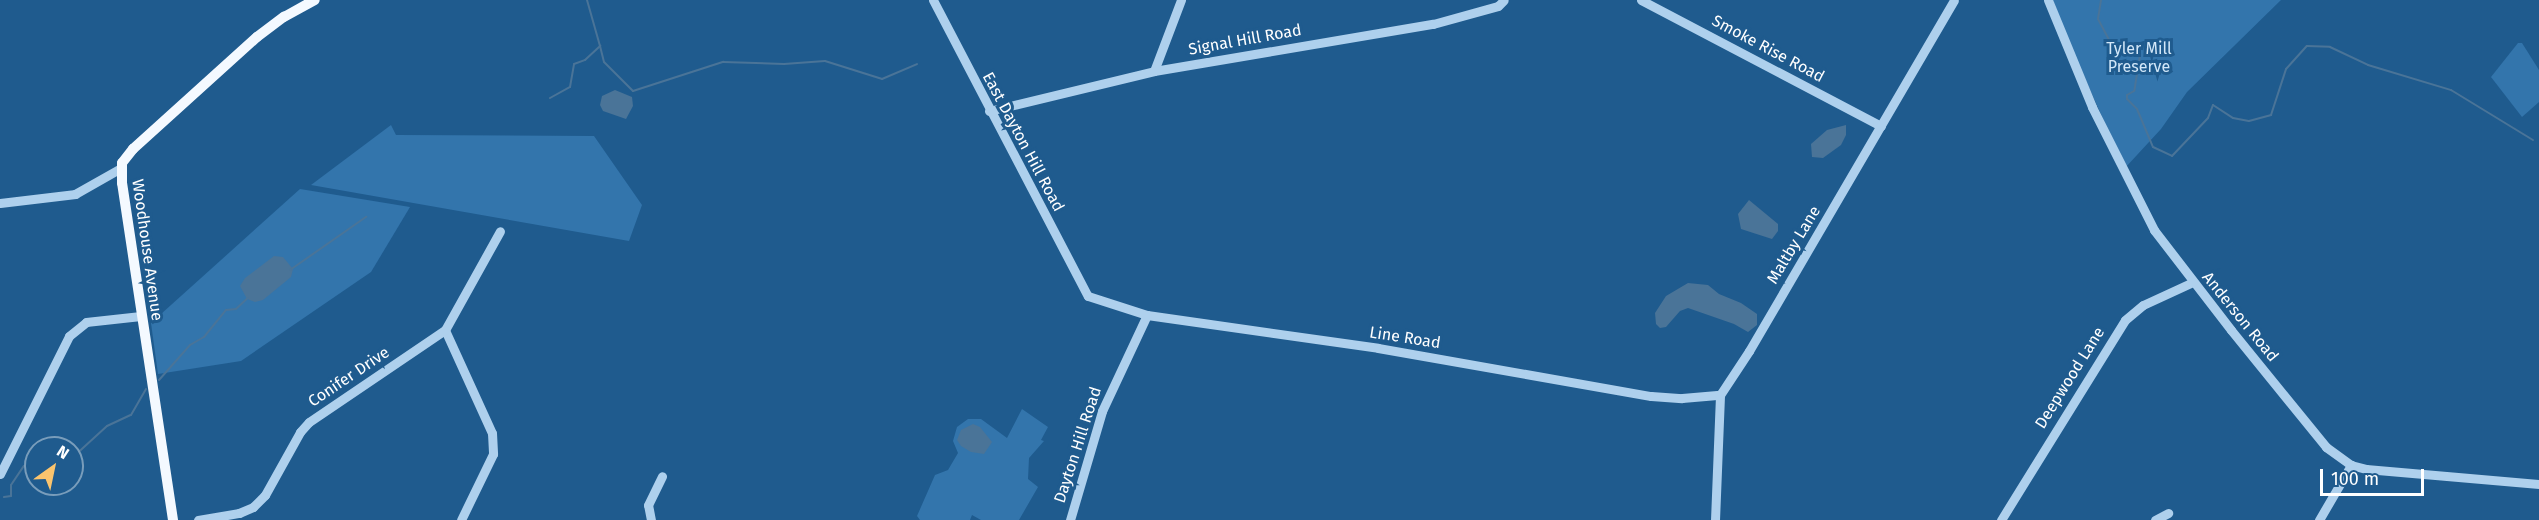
<!DOCTYPE html>
<html>
<head>
<meta charset="utf-8">
<style>
	body { margin:0 }
	#map { position:relative; width:2539px; height:520px; overflow:hidden; background:#1f5b8e; font-family:"Fira Sans",sans-serif }
	div>[style] { position:absolute }
	.green>* { inset:0; background:#3375ac }
	.water>* { inset:0; background:#4a7498 }
	.stream>* { height:2px; margin:-1px; padding:0 1px; transform-origin:1px; border-radius:1px; background:#4a7498 }
	.minor>* { height:9px; margin:-4.5px; padding:0 4.5px; transform-origin:4.5px; border-radius:4.5px; background:#aed0ed }
	.major>* { height:10px; margin:-5px; padding:0 5px; transform-origin:5px; border-radius:5px; background:#f4f9ff }
	span { translate:-50% -50%; white-space:nowrap; text-align:center; line-height:1.15; -webkit-text-stroke:6px #1f5b8e; paint-order:stroke }
	.street-label { font-size:16px; color:#fff }
	.park-label { font-size:16px; color:#d3e8f9 }
	.north { position:absolute; left:24px; top:436px; width:60px; height:60px; box-sizing:border-box; background:#1f5b8e; border:2px solid #799dbb; border-radius:50%; rotate:33deg; font-size:16px; font-weight:700; line-height:24px; text-align:center; color:#fff }
	.north::after { content:''; display:block; margin:auto; width:21px; height:27px; background:#fac46e; clip-path:polygon(50% 0,100% 100%,50% 72%,0 100%) }
	.scale { position:absolute; left:2320px; top:469px; width:104px; height:27px; box-sizing:border-box; border:3px solid #fff; border-top:0; padding-left:8px; font-size:18px; line-height:21px; white-space:nowrap; color:#fff; -webkit-text-stroke:4px #1f5b8e; paint-order:stroke }
</style>
</head>
<body>
<div id="map">
	<div class="green">
		<div style="clip-path:polygon(2053px 0,2281px 0,2187px 92px,2161px 129px,2125px 168px,2070px 45px)"></div>
		<div style="clip-path:polygon(2518px 43px,2522px 43px,2539px 70px,2539px 102px,2522px 117px,2491px 77px)"></div>
		<div style="clip-path:polygon(391px 125px,396px 135px,594px 136px,642px 205px,629px 241px,311px 185px)"></div>
		<div style="clip-path:polygon(300px 189px,410px 207px,371px 272px,241px 361px,158px 374px,151px 323px)"></div>
		<div style="clip-path:polygon(1022px 409px,1048px 427px,1041px 440px,1044px 441px,1029px 458px,1028px 479px,1038px 487px,1019px 520px,981px 520px,972px 515px,970px 520px,920px 520px,917px 516px,935px 475px,948px 470px,958px 453px,953px 441px,957px 427px,968px 419px,981px 419px,1007px 438px)"></div>
	</div>
	<div class="water">
		<div style="clip-path:polygon(615px 90px,632px 97px,633px 106px,626px 119px,603px 111px,600px 105px,602px 96px)"></div>
		<div style="clip-path:polygon(1846px 125px,1846px 135px,1841px 145px,1823px 158px,1812px 157px,1811px 144px,1827px 130px)"></div>
		<div style="clip-path:polygon(1749px 200px,1778px 224px,1778px 231px,1772px 239px,1741px 229px,1738px 214px)"></div>
		<div style="clip-path:polygon(274px 256px,283px 257px,293px 269px,291px 277px,263px 300px,255px 302px,247px 299px,240px 286px,245px 278px)"></div>
		<div style="clip-path:polygon(1688px 283px,1708px 285px,1719px 294px,1741px 303px,1757px 314px,1757px 325px,1748px 332px,1734px 324px,1688px 308px,1680px 311px,1666px 327px,1660px 328px,1656px 324px,1655px 313px,1666px 296px)"></div>
		<div style="clip-path:polygon(973px 424px,980px 427px,992px 442px,984px 454px,971px 452px,961px 446px,957px 440px,961px 430px)"></div>
	</div>
	<div class="stream">
		<div style="left:2101px;top:0;width:19px;rotate:99deg"></div>
		<div style="left:2098px;top:19px;width:26px;rotate:62deg"></div>
		<div style="left:2110px;top:42px;width:33px;rotate:23deg"></div>
		<div style="left:2140px;top:55px;width:36px;rotate:99deg"></div>
		<div style="left:2134px;top:91px;width:8px;rotate:150deg"></div>
		<div style="left:2127px;top:95px;width:4px;rotate:90deg"></div>
		<div style="left:2127px;top:99px;width:14px;rotate:45deg"></div>
		<div style="left:2137px;top:109px;width:41px;rotate:67.2deg"></div>
		<div style="left:2153px;top:147px;width:21px;rotate:25deg"></div>
		<div style="left:2172px;top:156px;width:52px;rotate:-46.5deg"></div>
		<div style="left:2208px;top:118px;width:14px;rotate:-69deg"></div>
		<div style="left:2213px;top:105px;width:24px;rotate:33deg"></div>
		<div style="left:2233px;top:118px;width:16px;rotate:11deg"></div>
		<div style="left:2249px;top:121px;width:23px;rotate:-15deg"></div>
		<div style="left:2271px;top:115px;width:48px;rotate:-71.9deg"></div>
		<div style="left:2286px;top:69px;width:31px;rotate:-48deg"></div>
		<div style="left:2307px;top:46px;width:23px;rotate:2deg"></div>
		<div style="left:2330px;top:47px;width:42px;rotate:25.3deg"></div>
		<div style="left:2368px;top:65px;width:87px;rotate:16.8deg"></div>
		<div style="left:2451px;top:90px;width:96px;rotate:31.4deg"></div>
		<div style="left:600px;top:46px;width:16px;rotate:76deg"></div>
		<div style="left:604px;top:62px;width:41px;rotate:45deg"></div>
		<div style="left:633px;top:91px;width:95px;rotate:-17.9deg"></div>
		<div style="left:723px;top:62px;width:61px;rotate:1.9deg"></div>
		<div style="left:784px;top:64px;width:41px;rotate:-4.2deg"></div>
		<div style="left:825px;top:61px;width:60px;rotate:17.5deg"></div>
		<div style="left:882px;top:79px;width:38px;rotate:-23deg"></div>
		<div style="left:550px;top:98px;width:23px;rotate:-29deg"></div>
		<div style="left:570px;top:87px;width:23px;rotate:-80deg"></div>
		<div style="left:574px;top:64px;width:12px;rotate:-20deg"></div>
		<div style="left:585px;top:60px;width:21px;rotate:-43deg"></div>
		<div style="left:600px;top:46px;width:48px;rotate:-105.8deg"></div>
		<div style="left:290px;top:270px;width:93px;rotate:-34.9deg"></div>
		<div style="left:159px;top:380px;width:47px;rotate:-48.5deg"></div>
		<div style="left:190px;top:345px;width:16px;rotate:-30deg"></div>
		<div style="left:204px;top:337px;width:35px;rotate:-51deg"></div>
		<div style="left:226px;top:310px;width:10px;rotate:-6deg"></div>
		<div style="left:236px;top:309px;width:16px;rotate:-43deg"></div>
		<div style="left:72px;top:458px;width:47px;rotate:-42.4deg"></div>
		<div style="left:107px;top:426px;width:26px;rotate:-25deg"></div>
		<div style="left:131px;top:415px;width:30px;rotate:-60deg"></div>
		<div style="left:30px;top:462px;width:6px;rotate:-9deg"></div>
		<div style="left:4px;top:497px;width:7px;rotate:-8deg"></div>
		<div style="left:11px;top:496px;width:11px;rotate:-90deg"></div>
		<div style="left:11px;top:485px;width:23px;rotate:-56deg"></div>
	</div>
	<div class="minor">
		<div style="left:933px;top:0;width:334px;rotate:62.4deg"></div>
		<div style="left:1088px;top:296px;width:62px;rotate:17.9deg"></div>
		<div style="left:1147px;top:315px;width:233px;rotate:8.1deg"></div>
		<div style="left:1378px;top:348px;width:277px;rotate:10deg"></div>
		<div style="left:1651px;top:396px;width:31px;rotate:4deg"></div>
		<div style="left:1682px;top:398px;width:38px;rotate:-5deg"></div>
		<div style="left:1641px;top:0;width:271px;rotate:27.7deg"></div>
		<div style="left:2048px;top:0;width:116px;rotate:67.6deg"></div>
		<div style="left:2092px;top:107px;width:138px;rotate:63.2deg"></div>
		<div style="left:2154px;top:230px;width:126px;rotate:52.4deg"></div>
		<div style="left:2231px;top:330px;width:151px;rotate:50.9deg"></div>
		<div style="left:2326px;top:447px;width:31px;rotate:36deg"></div>
		<div style="left:2351px;top:465px;width:16px;rotate:15deg"></div>
		<div style="left:2366px;top:469px;width:174px;rotate:5deg"></div>
		<div style="left:1154px;top:71px;width:76px;rotate:-69.2deg"></div>
		<div style="left:989px;top:111px;width:170px;rotate:-13.6deg"></div>
		<div style="left:1154px;top:71px;width:283px;rotate:-9.6deg"></div>
		<div style="left:1433px;top:24px;width:67px;rotate:-15.5deg"></div>
		<div style="left:1498px;top:6px;width:8px;rotate:-45deg"></div>
		<div style="left:0;top:203px;width:76px;rotate:-6.8deg"></div>
		<div style="left:75px;top:194px;width:53px;rotate:-29.5deg"></div>
		<div style="left:445px;top:330px;width:113px;rotate:65.5deg"></div>
		<div style="left:492px;top:433px;width:21px;rotate:87deg"></div>
		<div style="left:493px;top:454px;width:73px;rotate:115.9deg"></div>
		<div style="left:0;top:474px;width:154px;rotate:-63.4deg"></div>
		<div style="left:69px;top:336px;width:22px;rotate:-39deg"></div>
		<div style="left:86px;top:322px;width:55px;rotate:-6.2deg"></div>
		<div style="left:198px;top:520px;width:42px;rotate:-9.7deg"></div>
		<div style="left:239px;top:513px;width:15px;rotate:-23deg"></div>
		<div style="left:253px;top:507px;width:17px;rotate:-45deg"></div>
		<div style="left:265px;top:495px;width:72px;rotate:-60.9deg"></div>
		<div style="left:300px;top:432px;width:13px;rotate:-48deg"></div>
		<div style="left:309px;top:422px;width:164px;rotate:-34.1deg"></div>
		<div style="left:445px;top:330px;width:113px;rotate:-60.9deg"></div>
		<div style="left:651px;top:520px;width:15px;rotate:-101deg"></div>
		<div style="left:648px;top:505px;width:32px;rotate:-64deg"></div>
		<div style="left:1070px;top:520px;width:114px;rotate:-73.6deg"></div>
		<div style="left:1102px;top:411px;width:106px;rotate:-64.9deg"></div>
		<div style="left:1715px;top:520px;width:125px;rotate:-87.7deg"></div>
		<div style="left:1720px;top:395px;width:53px;rotate:-56.6deg"></div>
		<div style="left:1749px;top:351px;width:406px;rotate:-59.7deg"></div>
		<div style="left:2001px;top:520px;width:235px;rotate:-58.2deg"></div>
		<div style="left:2125px;top:320px;width:23px;rotate:-40deg"></div>
		<div style="left:2143px;top:305px;width:55px;rotate:-24.7deg"></div>
		<div style="left:2155px;top:520px;width:15px;rotate:-28deg"></div>
		<div style="left:2319px;top:520px;width:64px;rotate:-59.8deg"></div>
	</div>
	<div class="major">
		<div style="left:173px;top:520px;width:341px;rotate:-98.6deg"></div>
		<div style="left:122px;top:183px;width:20px;rotate:-90deg"></div>
		<div style="left:122px;top:163px;width:18px;rotate:-52deg"></div>
		<div style="left:133px;top:149px;width:167px;rotate:-42.1deg"></div>
		<div style="left:257px;top:37px;width:34px;rotate:-37deg"></div>
		<div style="left:284px;top:17px;width:35px;rotate:-29deg"></div>
	</div>
	<div class="street-label">
		<span style="left:1245px;top:40px;rotate:-10deg">Signal Hill Road</span>
		<span style="left:1768px;top:49px;rotate:28deg">Smoke Rise Road</span>
		<span style="left:1023px;top:142px;rotate:62deg">East Dayton Hill Road</span>
		<span style="left:1794px;top:245px;rotate:-59deg">Maltby Lane</span>
		<span style="left:147px;top:250px;rotate:82deg">Woodhouse Avenue</span>
		<span style="left:2240px;top:317px;rotate:51deg">Anderson Road</span>
		<span style="left:1405px;top:338px;rotate:9deg">Line Road</span>
		<span style="left:349px;top:377px;rotate:-34deg">Conifer Drive</span>
		<span style="left:2070px;top:378px;rotate:-58deg">Deepwood Lane</span>
		<span style="left:1078px;top:445px;rotate:-72deg">Dayton Hill Road</span>
	</div>
	<div class="park-label">
		<span style="left:2139px;top:58px">Tyler Mill<br>Preserve</span>
	</div>
	<div class="north">N</div>
	<div class="scale">100 m</div>
</div>
</body>
</html>
